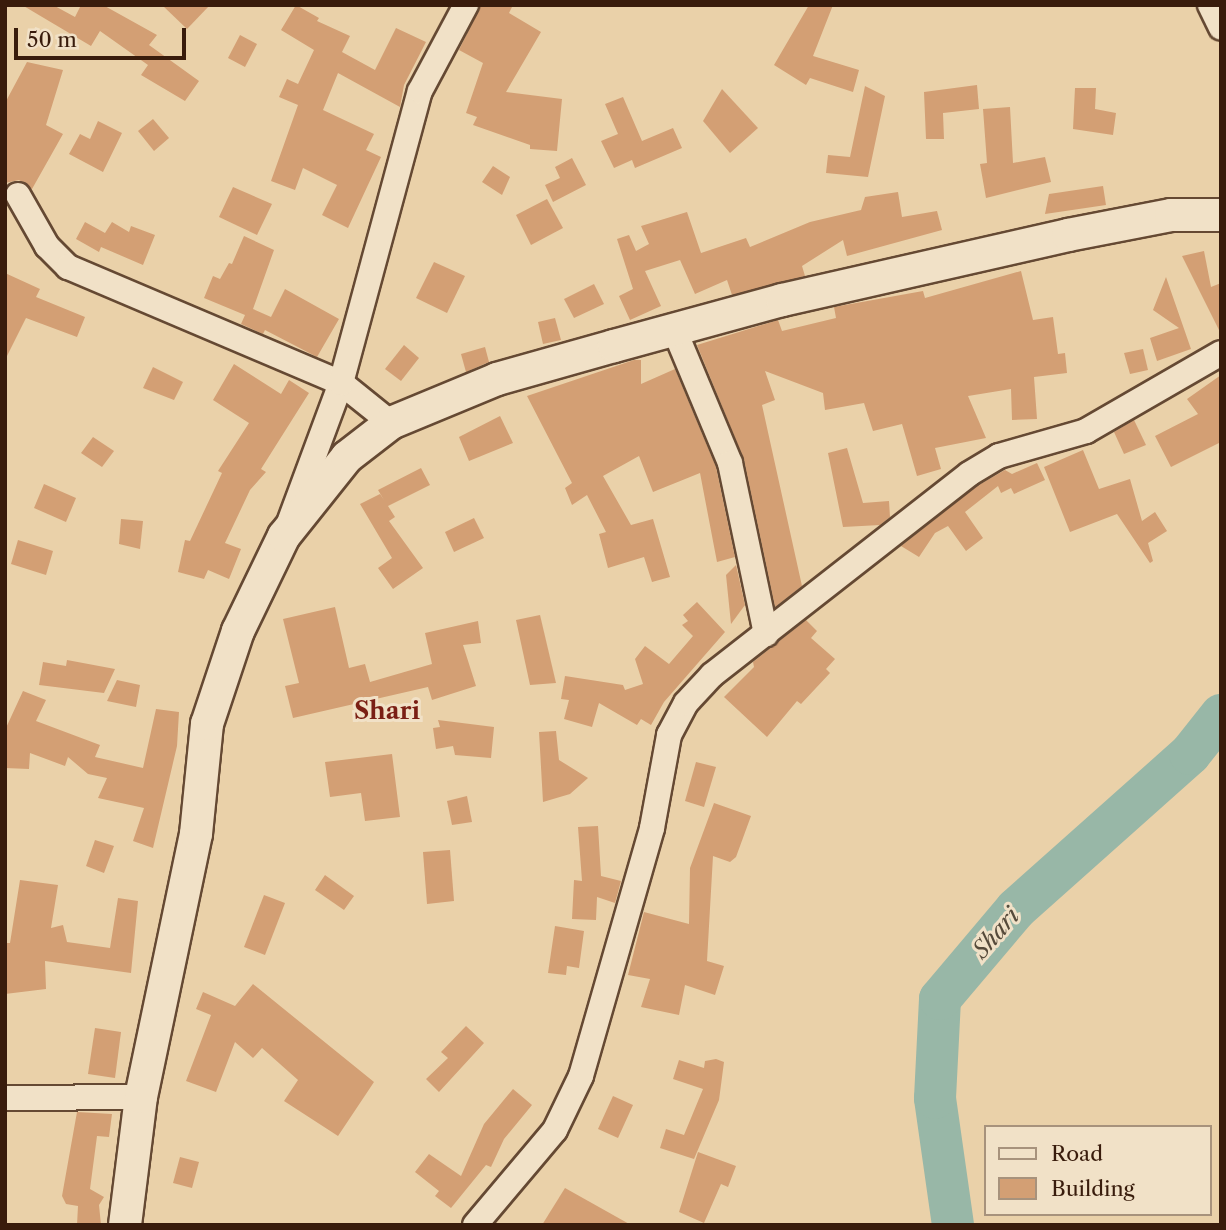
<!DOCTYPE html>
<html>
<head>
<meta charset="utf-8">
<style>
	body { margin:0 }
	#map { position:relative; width:1226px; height:1230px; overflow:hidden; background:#ead1a9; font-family:"Libre Caslon Text",serif }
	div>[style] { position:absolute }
	.river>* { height:42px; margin:-21px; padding:0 21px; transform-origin:21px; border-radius:21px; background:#98b7a7 }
	.building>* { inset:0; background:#d39f74 }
	.roads { filter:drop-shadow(2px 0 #654933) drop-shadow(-2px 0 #654933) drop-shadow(0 2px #654933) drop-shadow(0 -2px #654933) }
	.minor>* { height:24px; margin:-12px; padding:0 12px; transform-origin:12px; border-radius:12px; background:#f1e1c7 }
	.tertiary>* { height:32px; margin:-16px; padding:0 16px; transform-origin:16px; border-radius:16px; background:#f1e1c7 }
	span { translate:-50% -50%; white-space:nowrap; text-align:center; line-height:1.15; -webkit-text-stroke:6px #f1e1c7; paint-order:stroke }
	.water-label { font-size:23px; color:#564a3a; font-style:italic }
	.quarter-label { font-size:24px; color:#7a1f14; font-weight:700 }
	.frame { position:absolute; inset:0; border:7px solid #391c0c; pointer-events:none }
	.legend { position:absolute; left:984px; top:1125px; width:228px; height:91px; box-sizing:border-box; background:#f1e1c7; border:2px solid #a7927c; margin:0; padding:9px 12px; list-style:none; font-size:21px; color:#391c0c }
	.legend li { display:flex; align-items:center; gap:14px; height:35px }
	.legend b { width:35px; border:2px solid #a7927c }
	.scale { position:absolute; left:14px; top:28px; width:172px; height:32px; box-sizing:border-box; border:4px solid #391c0c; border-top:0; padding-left:9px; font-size:21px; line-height:24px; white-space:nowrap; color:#391c0c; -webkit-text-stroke:5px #f1e1c7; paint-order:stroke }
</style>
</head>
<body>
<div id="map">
	<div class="river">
		<div style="left:953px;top:1225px;width:128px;rotate:-98.1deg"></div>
		<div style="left:935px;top:1098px;width:99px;rotate:-87.1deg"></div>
		<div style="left:940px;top:999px;width:118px;rotate:-49.8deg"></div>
		<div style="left:1016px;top:909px;width:233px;rotate:-41.7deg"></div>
		<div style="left:1190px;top:754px;width:50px;rotate:-51.5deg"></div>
	</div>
	<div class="building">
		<div style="clip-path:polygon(22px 5px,53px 5px,75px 17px,81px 5px,103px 5px,157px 35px,149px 45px,199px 81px,185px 101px,141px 75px,148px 65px,100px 31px,91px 46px)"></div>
		<div style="clip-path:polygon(162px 5px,210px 5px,187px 29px)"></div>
		<div style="clip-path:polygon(296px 5px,319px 18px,317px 21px,350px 36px,342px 52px,375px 70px,396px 28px,426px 42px,404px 85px,400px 107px,338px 73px,323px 110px,374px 134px,366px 150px,381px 157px,348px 228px,322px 215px,337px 185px,303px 168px,295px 190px,271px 181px,298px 105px,279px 97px,287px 79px,298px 84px,314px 50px,281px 30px)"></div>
		<div style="clip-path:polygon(481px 5px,513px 5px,509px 13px,541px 32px,506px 92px,562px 99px,557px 151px,530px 149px,530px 145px,473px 125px,477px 117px,466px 113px,483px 63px,459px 50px)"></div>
		<div style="clip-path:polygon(809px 5px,833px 5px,813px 56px,859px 70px,853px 92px,810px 78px,806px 85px,774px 65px)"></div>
		<div style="clip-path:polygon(240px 35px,257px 44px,245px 67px,228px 58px)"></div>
		<div style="clip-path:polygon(27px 62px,63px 70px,46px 125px,63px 134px,32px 189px,19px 180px,5px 183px,5px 103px)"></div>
		<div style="clip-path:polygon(977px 85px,979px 109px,943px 113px,944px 139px,926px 139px,924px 92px)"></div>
		<div style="clip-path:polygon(865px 86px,885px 96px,868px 177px,826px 173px,828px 155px,850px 157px)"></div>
		<div style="clip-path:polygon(1075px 88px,1096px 88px,1095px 109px,1116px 113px,1113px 135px,1073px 129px)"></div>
		<div style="clip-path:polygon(722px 89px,758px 128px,730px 153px,703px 121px)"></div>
		<div style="clip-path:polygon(623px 97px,642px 141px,673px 128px,682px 148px,635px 168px,632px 160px,614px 168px,601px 141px,618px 134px,605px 104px)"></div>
		<div style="clip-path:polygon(1010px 107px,1013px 163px,1045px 157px,1051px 182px,986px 198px,980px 164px,987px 163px,983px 109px)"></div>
		<div style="clip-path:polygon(153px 119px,169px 138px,154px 151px,138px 131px)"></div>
		<div style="clip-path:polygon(98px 121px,122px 133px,103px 172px,69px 154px,80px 134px,90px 139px)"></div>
		<div style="clip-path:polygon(572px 158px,586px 185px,553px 202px,545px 185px,560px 178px,555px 167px)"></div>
		<div style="clip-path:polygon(493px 166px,510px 177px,502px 195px,482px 182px)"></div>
		<div style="clip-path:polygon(1103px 186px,1106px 205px,1045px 214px,1049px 194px)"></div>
		<div style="clip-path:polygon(233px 187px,272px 204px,257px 235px,219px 217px)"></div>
		<div style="clip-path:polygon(898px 192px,902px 217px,937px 211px,942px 230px,847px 256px,843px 240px,802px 266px,805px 276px,732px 295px,727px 280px,695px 294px,680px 260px,645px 271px,661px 306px,630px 320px,619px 296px,633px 289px,617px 239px,629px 235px,636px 251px,649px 244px,641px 226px,687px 212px,701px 253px,746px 238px,750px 247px,810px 222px,861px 210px,865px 197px)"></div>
		<div style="clip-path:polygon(547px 199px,563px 228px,531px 245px,516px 215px)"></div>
		<div style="clip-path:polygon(85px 222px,105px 233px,112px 222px,129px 232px,131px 226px,155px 235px,143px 265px,101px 247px,99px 252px,76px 239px)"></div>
		<div style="clip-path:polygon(244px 236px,274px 250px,253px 309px,271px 317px,285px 289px,339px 319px,317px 357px,265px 330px,263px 334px,241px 324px,245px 315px,204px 298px,213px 276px,220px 279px,229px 263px,232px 264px)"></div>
		<div style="clip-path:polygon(1204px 251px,1211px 287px,1221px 283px,1221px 334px,1182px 256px)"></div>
		<div style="clip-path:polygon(434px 262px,465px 276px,447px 313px,416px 298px)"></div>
		<div style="clip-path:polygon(1021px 271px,1033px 320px,1053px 317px,1058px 354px,1065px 353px,1067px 373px,1034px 377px,1037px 419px,1012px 420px,1011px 389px,968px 396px,986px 438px,935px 448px,941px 469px,917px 476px,902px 424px,873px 431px,864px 403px,825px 410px,823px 393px,765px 371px,775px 400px,762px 405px,802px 586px,775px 607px,744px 460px,697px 345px,778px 320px,782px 331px,836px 318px,834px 307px,923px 291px,925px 298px)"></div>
		<div style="clip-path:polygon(5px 273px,40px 289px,36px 297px,85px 317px,77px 337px,26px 318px,5px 360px)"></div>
		<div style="clip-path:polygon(1166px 277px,1191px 349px,1157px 361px,1150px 338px,1179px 328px,1153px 310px)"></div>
		<div style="clip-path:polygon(594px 284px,604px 304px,574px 318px,564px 299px)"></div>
		<div style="clip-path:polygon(555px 318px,561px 340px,543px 344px,538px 322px)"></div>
		<div style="clip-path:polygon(404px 345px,419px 358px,401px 381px,385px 369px)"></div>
		<div style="clip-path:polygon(485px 347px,489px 362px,466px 372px,461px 354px)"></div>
		<div style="clip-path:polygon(1143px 349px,1148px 370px,1130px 374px,1124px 353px)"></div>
		<div style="clip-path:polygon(634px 360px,641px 360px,641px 384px,675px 369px,716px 467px,735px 557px,717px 562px,700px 473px,653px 492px,639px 456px,603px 476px,631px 525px,653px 519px,670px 577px,652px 582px,644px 557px,608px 568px,599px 534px,606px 532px,587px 495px,572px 505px,565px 488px,572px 483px,527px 396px)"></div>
		<div style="clip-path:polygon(234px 364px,281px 394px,289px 380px,309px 393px,261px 469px,266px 472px,250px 490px,225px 543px,241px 549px,229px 579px,208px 570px,204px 579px,178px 572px,185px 540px,190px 541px,222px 473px,218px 471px,249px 423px,213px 400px)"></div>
		<div style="clip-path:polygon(153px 367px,183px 382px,174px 400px,143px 388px)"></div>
		<div style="clip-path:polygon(1221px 375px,1221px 442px,1171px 467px,1155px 436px,1198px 414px,1187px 399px)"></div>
		<div style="clip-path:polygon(500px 416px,513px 443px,469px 461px,459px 437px)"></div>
		<div style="clip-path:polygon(1134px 420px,1146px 445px,1124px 454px,1114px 432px)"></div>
		<div style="clip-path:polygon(93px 437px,114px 451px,102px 467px,81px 453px)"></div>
		<div style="clip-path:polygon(847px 448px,863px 503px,889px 501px,890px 517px,880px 525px,843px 527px,828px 453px)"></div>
		<div style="clip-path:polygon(1083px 450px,1099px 489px,1130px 479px,1142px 521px,1155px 512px,1167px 531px,1148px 543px,1153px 561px,1150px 563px,1117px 514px,1070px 532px,1044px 467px)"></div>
		<div style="clip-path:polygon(1037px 463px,1045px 480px,1014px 494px,1011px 488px,1001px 493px,998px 486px,965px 512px,983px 538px,966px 551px,948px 526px,935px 533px,919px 557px,901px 546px,977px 486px,1005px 470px,1012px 474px)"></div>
		<div style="clip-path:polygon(421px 468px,430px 485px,388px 506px,395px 517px,389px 521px,423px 568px,393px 589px,378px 568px,392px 558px,360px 504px,380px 494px,384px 500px,378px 490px)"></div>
		<div style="clip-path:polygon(44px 484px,76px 498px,66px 522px,34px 508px)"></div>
		<div style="clip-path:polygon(474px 518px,484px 538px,454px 552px,445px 532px)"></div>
		<div style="clip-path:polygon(121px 519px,143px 521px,140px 549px,119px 544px)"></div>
		<div style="clip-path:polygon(18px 540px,53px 551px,46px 575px,11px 564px)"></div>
		<div style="clip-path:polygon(736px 565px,745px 605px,731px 624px,726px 575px)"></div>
		<div style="clip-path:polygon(697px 602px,725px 632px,664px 702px,651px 725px,641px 719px,637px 725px,599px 703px,592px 727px,564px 719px,569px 700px,561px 699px,565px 676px,623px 685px,625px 690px,643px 684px,635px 659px,645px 646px,669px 664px,693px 636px,682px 625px,688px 621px,683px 615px)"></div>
		<div style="clip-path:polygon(335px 607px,349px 668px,365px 664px,370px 682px,432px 664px,425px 633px,478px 621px,481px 643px,463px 645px,476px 686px,432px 700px,428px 687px,293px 718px,285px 686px,299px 683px,283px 619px)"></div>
		<div style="clip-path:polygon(540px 615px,556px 683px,530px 685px,516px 620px)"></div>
		<div style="clip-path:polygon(806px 620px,817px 631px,811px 638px,835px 659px,826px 669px,830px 673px,801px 704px,797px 701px,767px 737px,724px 697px,754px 667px,753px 662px)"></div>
		<div style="clip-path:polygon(67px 660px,115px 669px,104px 693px,39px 685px,43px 662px,66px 666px)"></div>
		<div style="clip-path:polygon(117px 680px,140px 685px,136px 707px,107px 701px)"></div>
		<div style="clip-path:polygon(23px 691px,46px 700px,36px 721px,100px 745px,95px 757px,143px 768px,156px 709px,179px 712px,177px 746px,153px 848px,133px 841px,144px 808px,98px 798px,107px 778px,88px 774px,68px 757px,65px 766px,30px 753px,29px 769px,5px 768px,5px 730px)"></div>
		<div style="clip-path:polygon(438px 720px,494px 727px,491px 758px,455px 755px,453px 746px,436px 749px,433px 728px,440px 727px)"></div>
		<div style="clip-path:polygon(556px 731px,559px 760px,588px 778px,570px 794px,543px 802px,539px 732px)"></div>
		<div style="clip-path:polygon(392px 754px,400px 817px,365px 821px,361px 793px,330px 797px,325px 762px)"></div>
		<div style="clip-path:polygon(696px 762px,716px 767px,704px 807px,685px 801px)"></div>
		<div style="clip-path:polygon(467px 796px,472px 822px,452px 825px,447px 801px)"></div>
		<div style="clip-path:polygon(714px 803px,751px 816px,736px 857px,730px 862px,713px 856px,707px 961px,724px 966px,715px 995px,685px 985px,679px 1015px,641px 1007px,650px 979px,628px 975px,644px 912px,689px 924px,690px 868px)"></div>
		<div style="clip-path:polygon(598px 826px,601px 876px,621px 881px,615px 903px,597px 897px,596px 920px,572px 919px,574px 880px,582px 881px,578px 827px)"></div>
		<div style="clip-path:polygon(95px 840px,114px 846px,104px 873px,86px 866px)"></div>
		<div style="clip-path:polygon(450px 850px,454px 901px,427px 904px,423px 852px)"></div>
		<div style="clip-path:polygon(325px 875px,354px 896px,344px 910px,315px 890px)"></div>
		<div style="clip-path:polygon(20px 880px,58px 885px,51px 928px,63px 925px,67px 942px,110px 948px,118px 898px,138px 901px,131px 973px,45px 961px,46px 989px,5px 994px,5px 943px,10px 943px)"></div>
		<div style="clip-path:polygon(264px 895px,285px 903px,265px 955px,244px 947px)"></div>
		<div style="clip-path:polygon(555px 926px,584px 931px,579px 968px,567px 966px,566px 975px,548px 973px)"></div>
		<div style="clip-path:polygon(253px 984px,374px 1082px,338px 1136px,284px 1101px,298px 1080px,262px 1048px,253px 1058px,235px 1042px,216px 1092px,186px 1081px,211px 1015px,196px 1009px,203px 992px,235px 1006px)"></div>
		<div style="clip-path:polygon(466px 1026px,484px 1043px,439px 1092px,426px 1079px,448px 1058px,441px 1052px)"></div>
		<div style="clip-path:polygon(95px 1028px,121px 1032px,115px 1078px,88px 1074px)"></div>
		<div style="clip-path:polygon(716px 1059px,724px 1062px,719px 1100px,694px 1159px,660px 1148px,666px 1129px,684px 1135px,703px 1089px,673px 1079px,679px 1060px,704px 1068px,705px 1061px)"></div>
		<div style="clip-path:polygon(513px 1089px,532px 1105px,504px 1139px,491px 1167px,486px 1165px,451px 1208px,435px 1196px,439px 1191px,415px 1172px,429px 1154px,461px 1176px,484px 1124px)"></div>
		<div style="clip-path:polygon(613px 1096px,633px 1105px,618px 1138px,598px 1129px)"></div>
		<div style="clip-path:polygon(77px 1112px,112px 1114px,109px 1137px,97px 1136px,90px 1189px,104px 1197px,99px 1205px,101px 1225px,77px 1225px,78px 1206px,66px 1204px,62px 1196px)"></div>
		<div style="clip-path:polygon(698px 1152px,736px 1166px,728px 1187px,721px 1184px,704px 1223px,679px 1212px)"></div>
		<div style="clip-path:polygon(180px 1157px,199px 1162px,192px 1188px,173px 1183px)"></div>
		<div style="clip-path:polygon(565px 1188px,631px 1225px,542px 1225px)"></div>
	</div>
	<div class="roads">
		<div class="minor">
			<div style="left:1210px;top:5px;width:25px;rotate:64deg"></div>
			<div style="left:18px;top:195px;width:59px;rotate:60.4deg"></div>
			<div style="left:47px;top:246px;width:30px;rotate:45deg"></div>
			<div style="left:68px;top:267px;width:297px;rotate:23deg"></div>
			<div style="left:341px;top:383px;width:146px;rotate:110.4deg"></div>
			<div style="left:674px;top:329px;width:145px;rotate:67.3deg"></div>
			<div style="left:730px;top:463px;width:175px;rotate:78.1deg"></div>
			<div style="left:391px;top:423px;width:64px;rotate:-141.3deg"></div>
			<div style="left:341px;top:383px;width:302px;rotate:-74.9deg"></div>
			<div style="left:420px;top:91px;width:98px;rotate:-61.9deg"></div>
			<div style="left:5px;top:1098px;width:136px;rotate:-0.4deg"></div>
			<div style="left:475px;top:1225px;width:124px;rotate:-49.9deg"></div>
			<div style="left:555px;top:1130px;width:60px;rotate:-64.3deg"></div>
			<div style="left:581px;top:1076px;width:258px;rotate:-74deg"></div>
			<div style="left:652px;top:828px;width:95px;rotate:-79.6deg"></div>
			<div style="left:669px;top:735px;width:36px;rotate:-62deg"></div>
			<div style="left:686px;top:703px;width:38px;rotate:-47deg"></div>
			<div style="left:712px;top:675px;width:326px;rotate:-38deg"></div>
			<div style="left:969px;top:474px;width:35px;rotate:-31deg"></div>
			<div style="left:999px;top:456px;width:91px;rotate:-16deg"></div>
			<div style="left:1086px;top:431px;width:156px;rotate:-30deg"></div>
		</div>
		<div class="tertiary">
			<div style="left:125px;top:1225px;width:129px;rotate:-82.9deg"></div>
			<div style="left:141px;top:1097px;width:269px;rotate:-78.2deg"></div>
			<div style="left:196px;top:834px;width:111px;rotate:-84.3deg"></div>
			<div style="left:207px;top:724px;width:98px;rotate:-71.6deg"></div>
			<div style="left:238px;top:631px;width:106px;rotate:-64.2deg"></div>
			<div style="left:284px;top:536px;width:101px;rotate:-51.4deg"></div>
			<div style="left:347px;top:457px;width:56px;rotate:-37.7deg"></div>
			<div style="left:391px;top:423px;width:115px;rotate:-22.5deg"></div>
			<div style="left:497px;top:379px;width:122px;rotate:-15.8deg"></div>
			<div style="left:614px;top:346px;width:174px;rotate:-15.3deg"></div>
			<div style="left:782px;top:300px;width:293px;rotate:-12.8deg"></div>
			<div style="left:1068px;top:235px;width:105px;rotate:-11deg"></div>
			<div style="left:1171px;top:215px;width:50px"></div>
		</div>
	</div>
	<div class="water-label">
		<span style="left:996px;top:933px;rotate:-49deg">Shari</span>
	</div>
	<div class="quarter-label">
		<span style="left:387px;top:711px">Shari</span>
	</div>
	<div class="frame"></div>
	<ul class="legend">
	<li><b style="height:9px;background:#f1e1c7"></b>Road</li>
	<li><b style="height:19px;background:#d39f74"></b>Building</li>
	</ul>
	<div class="scale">50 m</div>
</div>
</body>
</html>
